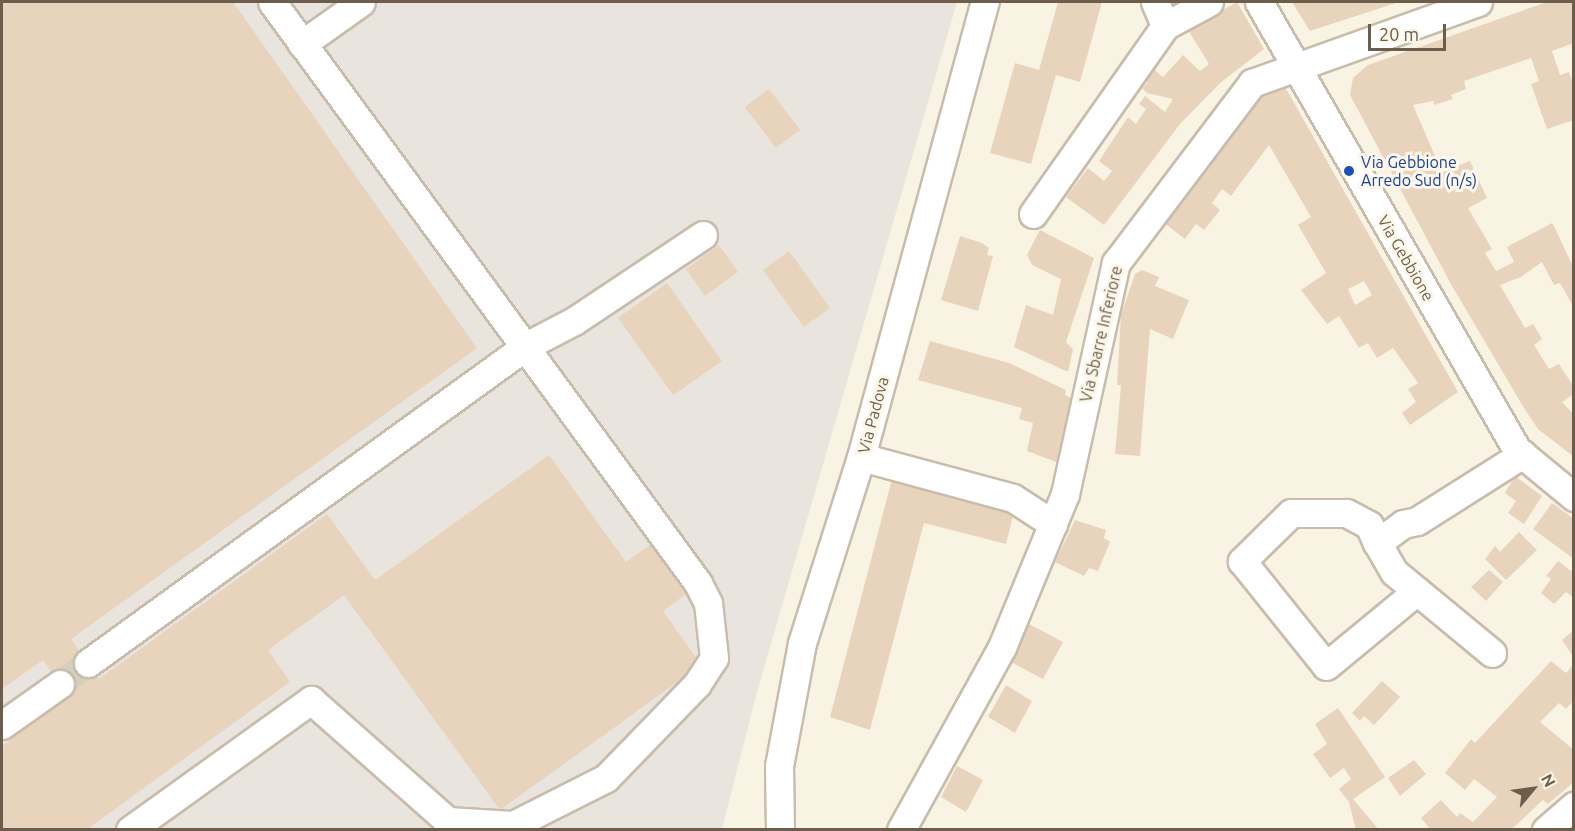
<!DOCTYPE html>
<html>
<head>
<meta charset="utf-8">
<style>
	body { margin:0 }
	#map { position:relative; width:1575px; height:831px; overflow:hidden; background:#f9f3e4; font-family:Ubuntu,sans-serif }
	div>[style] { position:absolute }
	.industrial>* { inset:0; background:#e9e4de }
	.building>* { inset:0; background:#e8d4bd }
	.minor-tunnel>* { height:27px; margin-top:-13.5px; transform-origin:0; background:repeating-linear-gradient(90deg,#d6cebe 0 27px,transparent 0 41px) }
	.roads { filter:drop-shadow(2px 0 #c8bcac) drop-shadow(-2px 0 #c8bcac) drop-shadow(0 2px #c8bcac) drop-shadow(0 -2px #c8bcac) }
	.minor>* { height:27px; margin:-13.5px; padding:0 13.5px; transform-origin:13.5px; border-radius:13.5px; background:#fff }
	.dots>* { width:16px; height:16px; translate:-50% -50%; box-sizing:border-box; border:3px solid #fcf7e9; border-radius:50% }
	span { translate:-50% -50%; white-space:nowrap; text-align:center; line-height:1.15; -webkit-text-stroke:6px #fcf7e9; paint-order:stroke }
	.transit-label { font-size:16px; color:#164399 }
	.left { translate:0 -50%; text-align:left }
	.street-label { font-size:16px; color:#6d5d4d }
	.frame { position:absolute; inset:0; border:3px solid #6d5d4d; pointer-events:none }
	.north { position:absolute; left:1503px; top:759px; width:60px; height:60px; -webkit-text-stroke:4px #fcf7e9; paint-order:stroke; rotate:61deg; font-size:16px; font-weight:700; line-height:24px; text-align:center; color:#6d5d4d }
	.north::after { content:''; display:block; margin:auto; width:21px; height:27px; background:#6d5d4d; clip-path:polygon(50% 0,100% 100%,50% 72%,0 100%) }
	.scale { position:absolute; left:1368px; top:24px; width:78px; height:27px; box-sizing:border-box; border:3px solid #6d5d4d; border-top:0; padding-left:8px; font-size:18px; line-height:21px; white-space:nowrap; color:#6d5d4d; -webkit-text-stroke:4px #fcf7e9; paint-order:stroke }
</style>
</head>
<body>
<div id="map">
	<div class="industrial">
		<div style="clip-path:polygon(2px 2px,957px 2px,757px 692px,722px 829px,2px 830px)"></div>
	</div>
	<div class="building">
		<div style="clip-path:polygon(2px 2px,233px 2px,477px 348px,71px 639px,99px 679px,327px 514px,375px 580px,549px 455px,626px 562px,654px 542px,690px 591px,663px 611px,701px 665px,500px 810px,344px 595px,268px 650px,290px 682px,86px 830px,2px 830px,2px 746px,69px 697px,43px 660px,2px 689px)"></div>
		<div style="clip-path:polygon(1058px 2px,1102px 2px,1080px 82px,1056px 75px,1031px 164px,990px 153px,1015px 63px,1039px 70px)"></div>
		<div style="clip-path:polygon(1237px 2px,1264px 49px,1220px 83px,1180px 124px,1104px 225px,1066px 197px,1088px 168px,1104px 181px,1112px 171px,1099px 161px,1128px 117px,1136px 124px,1146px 109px,1139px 104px,1145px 96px,1165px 112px,1173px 99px,1147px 93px,1142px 88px,1148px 82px,1136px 72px,1145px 62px,1163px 77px,1183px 55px,1200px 71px,1209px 64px,1188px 30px)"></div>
		<div style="clip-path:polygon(1292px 2px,1399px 2px,1310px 31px)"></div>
		<div style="clip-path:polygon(1547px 2px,1574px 2px,1574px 43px,1552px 51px,1560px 75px,1569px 72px,1574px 86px,1574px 120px,1547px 129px,1531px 84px,1539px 81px,1531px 58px,1464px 81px,1466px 89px,1451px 95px,1453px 99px,1434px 105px,1433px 101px,1413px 105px,1442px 172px,1470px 161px,1487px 198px,1468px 208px,1492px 249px,1485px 253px,1496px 271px,1514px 262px,1507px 247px,1552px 223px,1554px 226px,1574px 269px,1574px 308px,1560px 283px,1554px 285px,1542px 262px,1521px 277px,1500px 285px,1525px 328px,1533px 324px,1542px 339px,1534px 345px,1549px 369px,1559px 364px,1574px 387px,1574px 394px,1562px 402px,1574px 415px,1574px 457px,1538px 429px,1524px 408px,1452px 286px,1350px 95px,1353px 78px,1368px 65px)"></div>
		<div style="clip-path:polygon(evenodd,1280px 78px,1458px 392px,1410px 425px,1402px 413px,1416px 402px,1408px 389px,1418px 383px,1393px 348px,1377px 358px,1368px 343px,1359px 348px,1339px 316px,1327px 324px,1301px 290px,1326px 273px,1298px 225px,1311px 217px,1269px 145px,1231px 196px,1222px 189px,1212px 203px,1220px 210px,1204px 230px,1196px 224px,1185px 239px,1159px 219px,1250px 99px,1280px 78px,1364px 281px,1372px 295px,1355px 305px,1348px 289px,1364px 281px)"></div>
		<div style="clip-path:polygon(769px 89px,800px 130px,776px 148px,745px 107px)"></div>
		<div style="clip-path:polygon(1040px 230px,1094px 258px,1066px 342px,1073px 349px,1068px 372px,1014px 347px,1026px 305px,1053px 315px,1061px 279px,1032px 265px,1027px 255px)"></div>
		<div style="clip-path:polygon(960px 236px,982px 243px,989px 248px,987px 255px,993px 256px,978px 311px,941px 300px)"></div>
		<div style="clip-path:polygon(719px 245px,738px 272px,705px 296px,686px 269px)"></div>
		<div style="clip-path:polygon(789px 251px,830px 308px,804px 327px,763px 270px)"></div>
		<div style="clip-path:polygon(1142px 270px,1159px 277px,1155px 286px,1189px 300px,1173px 339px,1150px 329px,1140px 456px,1115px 454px,1121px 385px,1117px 385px,1121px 315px,1135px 274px)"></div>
		<div style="clip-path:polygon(667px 283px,722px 361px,673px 395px,618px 318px)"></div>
		<div style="clip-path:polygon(930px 341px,1009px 363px,1066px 390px,1065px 395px,1074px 399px,1061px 464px,1027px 451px,1033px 423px,1019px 419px,1022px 408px,918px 380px)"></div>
		<div style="clip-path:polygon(893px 475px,1016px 504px,1006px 544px,924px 523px,870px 730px,830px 717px)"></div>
		<div style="clip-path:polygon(1515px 476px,1542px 496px,1524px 524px,1508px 513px,1516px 501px,1505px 493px)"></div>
		<div style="clip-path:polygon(1552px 503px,1574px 519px,1574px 559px,1533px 529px)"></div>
		<div style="clip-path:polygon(1075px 520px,1106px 530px,1104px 538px,1110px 542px,1098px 571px,1089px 568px,1084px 576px,1055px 562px)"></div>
		<div style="clip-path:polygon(1519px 532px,1537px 550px,1506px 580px,1485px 559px,1495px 546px,1500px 552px)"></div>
		<div style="clip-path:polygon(1558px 561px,1574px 573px,1574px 598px,1566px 592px,1554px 604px,1541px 593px,1551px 579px,1546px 576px)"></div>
		<div style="clip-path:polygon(1489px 570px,1503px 582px,1486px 601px,1471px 587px)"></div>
		<div style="clip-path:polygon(1027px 623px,1063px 642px,1043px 679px,1009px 661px)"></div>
		<div style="clip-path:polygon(1574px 630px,1574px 658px,1562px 640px)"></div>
		<div style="clip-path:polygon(1551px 661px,1566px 673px,1574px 664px,1574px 700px,1566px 709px,1559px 703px,1540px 722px,1574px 750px,1574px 782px,1548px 804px,1543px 800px,1511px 830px,1431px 830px,1421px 818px,1441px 800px,1457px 817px,1460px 813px,1473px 822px,1497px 797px,1474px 779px,1465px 790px,1445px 773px,1471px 739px,1475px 743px)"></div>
		<div style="clip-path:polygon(1382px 681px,1400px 697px,1374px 725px,1364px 716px,1360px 721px,1352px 713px)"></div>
		<div style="clip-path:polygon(1006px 685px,1032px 701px,1015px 733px,988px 717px)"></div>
		<div style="clip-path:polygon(1338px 708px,1385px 777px,1353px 799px,1379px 830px,1356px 830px,1349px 802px,1339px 789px,1351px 779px,1344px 768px,1330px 778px,1313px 754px,1327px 744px,1315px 724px)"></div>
		<div style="clip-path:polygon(1414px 760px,1426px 774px,1400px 796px,1388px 778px)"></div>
		<div style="clip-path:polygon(957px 766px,983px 780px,966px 812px,941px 797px)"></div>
	</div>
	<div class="minor-tunnel">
		<div style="left:60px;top:684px;width:35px;rotate:-37deg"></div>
	</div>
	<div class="roads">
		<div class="minor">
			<div style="left:1155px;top:2px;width:26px;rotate:67deg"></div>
			<div style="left:1259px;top:2px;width:517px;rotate:60.06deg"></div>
			<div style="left:1517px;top:450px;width:74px;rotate:39.5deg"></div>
			<div style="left:302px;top:44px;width:72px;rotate:-35.4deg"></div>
			<div style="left:1033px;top:214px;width:230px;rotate:-54.9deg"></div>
			<div style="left:1165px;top:26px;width:50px;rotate:-28.6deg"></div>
			<div style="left:861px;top:457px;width:157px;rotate:15.1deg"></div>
			<div style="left:1013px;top:498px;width:48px;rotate:33deg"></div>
			<div style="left:1377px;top:543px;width:20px;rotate:-114deg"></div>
			<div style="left:1369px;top:525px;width:26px;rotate:-152deg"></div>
			<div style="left:1346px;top:513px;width:55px;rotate:180deg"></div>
			<div style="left:1291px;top:513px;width:69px;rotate:135.6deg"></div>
			<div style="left:1242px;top:561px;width:134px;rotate:51.3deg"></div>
			<div style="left:1326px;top:666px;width:118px;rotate:-39.5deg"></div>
			<div style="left:1492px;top:653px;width:127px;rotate:-140.4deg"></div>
			<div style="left:1394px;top:572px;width:34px;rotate:-120deg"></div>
			<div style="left:1377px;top:543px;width:32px;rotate:-36deg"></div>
			<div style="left:1403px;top:524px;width:14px;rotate:-12deg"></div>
			<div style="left:1417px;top:521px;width:125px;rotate:-32.3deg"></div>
			<div style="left:88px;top:663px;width:541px;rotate:-35.89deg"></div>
			<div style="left:526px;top:346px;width:54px;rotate:-27.5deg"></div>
			<div style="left:574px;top:321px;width:155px;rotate:-33.7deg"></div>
			<div style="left:2px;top:725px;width:71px;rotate:-35.3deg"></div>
			<div style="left:130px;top:830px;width:223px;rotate:-35.7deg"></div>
			<div style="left:311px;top:700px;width:183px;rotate:41.5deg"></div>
			<div style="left:448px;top:821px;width:65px;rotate:3.5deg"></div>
			<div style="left:513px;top:825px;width:104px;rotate:-26.8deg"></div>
			<div style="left:606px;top:778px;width:131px;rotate:-45.9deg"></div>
			<div style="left:697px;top:684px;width:31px;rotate:-57deg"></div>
			<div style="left:714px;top:658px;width:55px;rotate:-96.2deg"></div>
			<div style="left:708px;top:603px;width:22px;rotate:-117deg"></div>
			<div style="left:698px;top:583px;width:720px;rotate:-126.25deg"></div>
			<div style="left:780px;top:830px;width:64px;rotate:-90.9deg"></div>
			<div style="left:779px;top:766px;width:125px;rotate:-79.4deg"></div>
			<div style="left:802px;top:643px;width:195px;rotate:-72.4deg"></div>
			<div style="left:861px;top:457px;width:472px;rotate:-74.8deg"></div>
			<div style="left:901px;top:830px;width:209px;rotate:-61.1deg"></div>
			<div style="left:1002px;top:647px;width:165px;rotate:-67.6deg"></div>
			<div style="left:1065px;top:494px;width:237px;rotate:-77.6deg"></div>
			<div style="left:1116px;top:263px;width:226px;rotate:-52.9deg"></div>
			<div style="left:1252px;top:83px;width:240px;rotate:-19.7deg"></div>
			<div style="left:1546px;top:830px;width:37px;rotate:-41deg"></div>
		</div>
	</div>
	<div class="dots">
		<div style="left:1349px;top:171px;background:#1a4fb4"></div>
	</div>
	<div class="transit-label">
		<span class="left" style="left:1361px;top:171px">Via Gebbione<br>Arredo Sud (n/s)</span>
	</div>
	<div class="street-label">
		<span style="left:1406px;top:258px;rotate:60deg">Via Gebbione</span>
		<span style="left:1101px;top:334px;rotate:-77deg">Via Sbarre Inferiore</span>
		<span style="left:873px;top:415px;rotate:-75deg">Via Padova</span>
	</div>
	<div class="frame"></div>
	<div class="north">N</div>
	<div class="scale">20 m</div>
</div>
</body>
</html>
